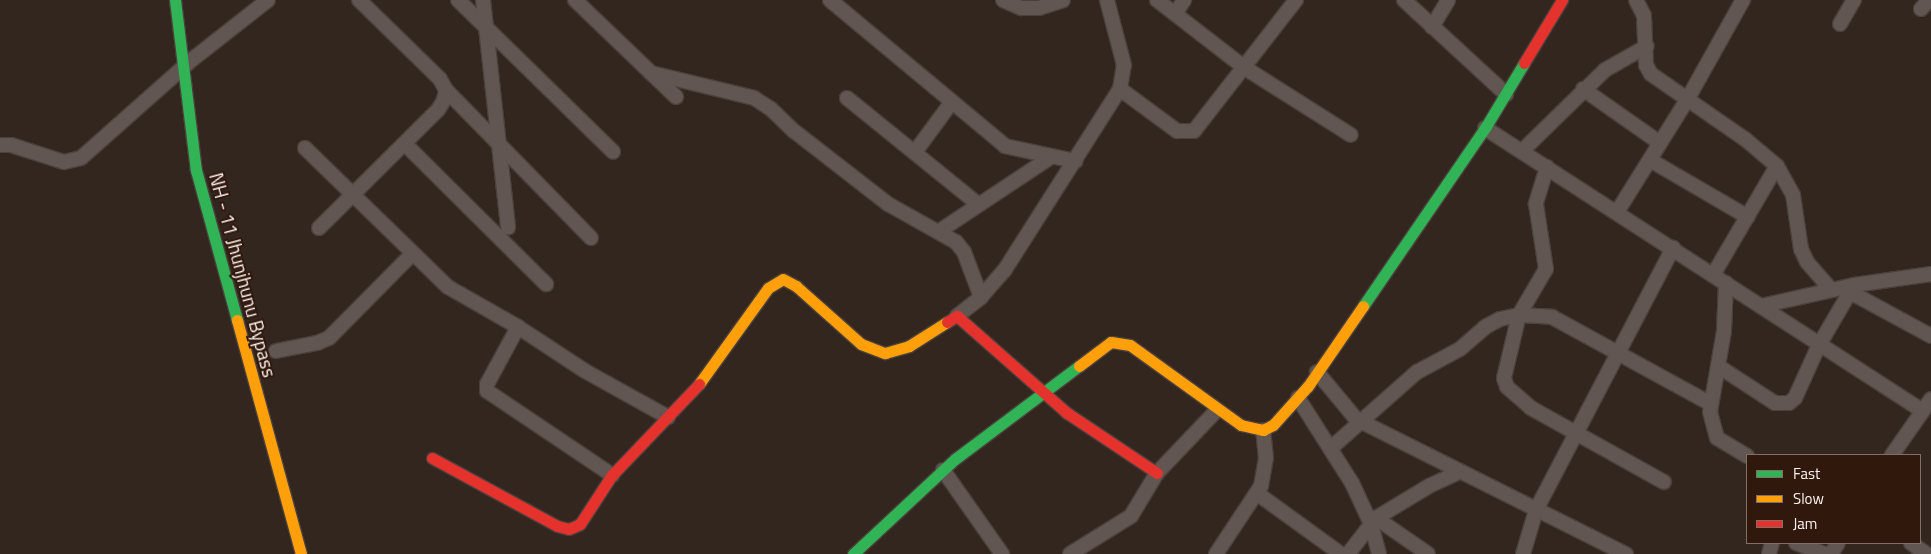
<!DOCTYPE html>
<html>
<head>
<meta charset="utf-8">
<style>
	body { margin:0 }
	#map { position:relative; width:1931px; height:554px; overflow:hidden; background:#33261f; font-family:"Titillium Web",sans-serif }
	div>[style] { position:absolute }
	.roads { filter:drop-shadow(1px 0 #4b403c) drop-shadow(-1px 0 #4b403c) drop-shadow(0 1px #4b403c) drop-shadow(0 -1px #4b403c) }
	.street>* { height:14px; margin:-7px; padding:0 7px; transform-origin:7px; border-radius:7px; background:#615652 }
	.fast>* { height:11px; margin:-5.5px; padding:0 5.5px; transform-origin:5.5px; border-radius:5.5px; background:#30b455 }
	.slow>* { height:11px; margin:-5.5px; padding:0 5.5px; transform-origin:5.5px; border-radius:5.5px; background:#ff9f0a }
	.jam>* { height:11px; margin:-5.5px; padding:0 5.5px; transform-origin:5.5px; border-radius:5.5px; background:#e5322d }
	span { translate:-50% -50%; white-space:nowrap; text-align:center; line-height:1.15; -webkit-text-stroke:4px #30180d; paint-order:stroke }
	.street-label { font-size:19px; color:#fdf2ee }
	.legend { position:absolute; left:1746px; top:454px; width:175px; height:90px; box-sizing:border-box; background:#30180d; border:1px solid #826f67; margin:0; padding:6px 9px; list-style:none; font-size:15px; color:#fdf2ee }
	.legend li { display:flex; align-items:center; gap:10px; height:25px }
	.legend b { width:25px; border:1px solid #826f67 }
</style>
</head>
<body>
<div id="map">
	<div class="roads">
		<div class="street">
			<div style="left:458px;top:0;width:217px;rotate:44.4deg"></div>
			<div style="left:483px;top:0;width:229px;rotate:83.7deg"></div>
			<div style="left:575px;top:0;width:140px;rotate:43.8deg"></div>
			<div style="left:830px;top:0;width:228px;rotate:39.8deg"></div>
			<div style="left:1005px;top:146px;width:72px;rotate:12.1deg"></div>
			<div style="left:1003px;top:0;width:20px;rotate:24deg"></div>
			<div style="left:1021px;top:8px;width:18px"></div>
			<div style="left:1039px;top:8px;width:25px;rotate:-18deg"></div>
			<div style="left:1157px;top:0;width:111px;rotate:37.7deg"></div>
			<div style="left:1245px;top:68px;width:125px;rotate:32.3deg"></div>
			<div style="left:1404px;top:0;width:139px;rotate:42.7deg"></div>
			<div style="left:1636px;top:0;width:18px;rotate:63deg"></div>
			<div style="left:1644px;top:16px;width:49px;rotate:87.7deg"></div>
			<div style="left:1646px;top:65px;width:10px;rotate:61deg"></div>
			<div style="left:1651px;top:74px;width:114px;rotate:34.7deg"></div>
			<div style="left:1745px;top:139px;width:42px;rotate:40.2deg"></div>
			<div style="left:1777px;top:166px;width:33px;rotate:61deg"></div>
			<div style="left:1793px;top:195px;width:55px;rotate:81.6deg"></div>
			<div style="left:1801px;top:249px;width:14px;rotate:65deg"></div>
			<div style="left:1807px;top:262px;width:37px;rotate:49deg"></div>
			<div style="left:1921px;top:9px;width:12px;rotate:-48deg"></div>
			<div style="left:1175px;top:14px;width:17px;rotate:-57deg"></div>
			<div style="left:1840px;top:24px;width:28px;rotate:-60deg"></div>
			<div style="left:1432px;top:27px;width:31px;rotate:-59deg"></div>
			<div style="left:651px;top:73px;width:106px;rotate:13.6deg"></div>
			<div style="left:754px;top:98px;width:20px;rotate:33deg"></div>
			<div style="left:771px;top:109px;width:32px;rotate:44deg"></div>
			<div style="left:794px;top:131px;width:119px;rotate:37.8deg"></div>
			<div style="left:888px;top:204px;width:78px;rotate:29.2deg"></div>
			<div style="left:956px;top:242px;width:13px;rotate:51deg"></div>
			<div style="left:964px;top:252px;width:48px;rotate:69.3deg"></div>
			<div style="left:1120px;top:89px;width:71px;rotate:36.4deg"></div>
			<div style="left:1177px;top:131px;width:17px"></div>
			<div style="left:1194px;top:131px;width:166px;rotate:-52.1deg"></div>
			<div style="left:1583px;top:89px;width:94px;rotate:35deg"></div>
			<div style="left:446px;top:90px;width:207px;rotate:45.6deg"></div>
			<div style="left:847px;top:98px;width:169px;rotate:39deg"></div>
			<div style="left:1485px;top:128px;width:521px;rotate:32.87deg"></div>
			<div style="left:405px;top:144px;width:199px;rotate:44.8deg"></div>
			<div style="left:0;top:145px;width:11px"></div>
			<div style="left:11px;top:145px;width:56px;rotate:17.8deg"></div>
			<div style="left:64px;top:162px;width:17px;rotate:-13deg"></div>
			<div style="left:81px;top:158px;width:144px;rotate:-41.6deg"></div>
			<div style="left:189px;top:62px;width:100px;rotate:-38.1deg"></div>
			<div style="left:305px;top:148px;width:199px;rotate:44.2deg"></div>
			<div style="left:448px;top:287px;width:81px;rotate:29.7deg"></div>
			<div style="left:518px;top:327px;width:80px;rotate:33.3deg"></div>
			<div style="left:585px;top:371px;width:95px;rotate:29deg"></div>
			<div style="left:1522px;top:151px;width:116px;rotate:-44.3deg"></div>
			<div style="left:1605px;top:70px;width:48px;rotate:-29.7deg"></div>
			<div style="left:915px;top:152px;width:61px;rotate:-53.7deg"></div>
			<div style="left:1650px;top:160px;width:113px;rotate:30.2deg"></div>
			<div style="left:1547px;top:167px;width:39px;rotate:107deg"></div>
			<div style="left:1536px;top:204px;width:66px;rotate:81.3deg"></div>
			<div style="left:1546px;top:269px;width:53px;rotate:120.4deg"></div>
			<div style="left:1519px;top:315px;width:65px;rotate:103.4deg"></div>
			<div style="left:1504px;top:378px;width:9px;rotate:72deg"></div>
			<div style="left:1507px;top:387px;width:32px;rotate:41deg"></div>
			<div style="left:1531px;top:408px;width:152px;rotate:29.1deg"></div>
			<div style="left:1617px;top:212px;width:132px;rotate:-58deg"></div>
			<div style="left:1687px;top:100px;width:115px;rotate:-60.8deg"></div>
			<div style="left:319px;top:228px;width:168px;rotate:-44.8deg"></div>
			<div style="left:438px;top:110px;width:12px;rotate:-59deg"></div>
			<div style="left:444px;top:100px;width:10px;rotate:-79deg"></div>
			<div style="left:446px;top:90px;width:13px;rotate:-119deg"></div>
			<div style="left:440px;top:79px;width:113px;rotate:-135.7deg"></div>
			<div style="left:938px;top:232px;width:136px;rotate:-33.6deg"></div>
			<div style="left:1713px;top:275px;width:126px;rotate:-59.6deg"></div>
			<div style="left:1726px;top:283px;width:48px;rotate:92.4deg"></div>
			<div style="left:1724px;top:331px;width:82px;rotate:99.8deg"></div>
			<div style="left:1710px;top:412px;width:27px;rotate:75deg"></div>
			<div style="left:1717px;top:438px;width:35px;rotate:31deg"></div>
			<div style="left:1850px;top:292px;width:92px;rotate:28.5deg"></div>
			<div style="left:1761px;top:306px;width:95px;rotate:-12.7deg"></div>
			<div style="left:1854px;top:285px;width:78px;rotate:-8.1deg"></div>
			<div style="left:957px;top:316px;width:31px;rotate:-38deg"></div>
			<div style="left:981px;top:297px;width:35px;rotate:-49deg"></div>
			<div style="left:1004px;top:271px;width:216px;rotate:-57.5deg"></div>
			<div style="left:1120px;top:89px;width:24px;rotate:-81deg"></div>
			<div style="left:1124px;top:65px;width:67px;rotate:-104.7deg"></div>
			<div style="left:518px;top:327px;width:65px;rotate:118.5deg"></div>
			<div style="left:487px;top:384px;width:7px;rotate:90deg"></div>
			<div style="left:487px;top:391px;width:151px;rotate:33.9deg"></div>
			<div style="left:276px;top:351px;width:42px;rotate:-11deg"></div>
			<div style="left:317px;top:343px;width:13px;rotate:-23deg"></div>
			<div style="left:329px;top:338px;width:118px;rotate:-45.3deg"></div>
			<div style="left:1718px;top:366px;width:68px;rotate:33deg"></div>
			<div style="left:1775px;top:403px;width:14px"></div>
			<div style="left:1789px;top:403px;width:8px;rotate:-40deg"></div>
			<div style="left:1795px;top:398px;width:58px;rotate:-65.6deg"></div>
			<div style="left:1819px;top:345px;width:69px;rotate:-59.7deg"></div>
			<div style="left:1317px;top:372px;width:61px;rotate:50.3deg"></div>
			<div style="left:1356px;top:419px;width:302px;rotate:26.6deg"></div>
			<div style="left:1298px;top:398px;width:101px;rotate:57.6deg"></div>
			<div style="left:1352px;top:483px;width:45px;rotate:65.1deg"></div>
			<div style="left:1371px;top:524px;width:31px;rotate:75deg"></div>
			<div style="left:1331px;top:448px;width:115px;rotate:-41.5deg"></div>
			<div style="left:1417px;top:372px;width:49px;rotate:-28.1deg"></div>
			<div style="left:1460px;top:349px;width:33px;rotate:-41deg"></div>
			<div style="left:1485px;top:327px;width:17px;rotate:-28deg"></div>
			<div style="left:1500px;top:319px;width:19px;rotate:-12deg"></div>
			<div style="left:1519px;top:315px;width:33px;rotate:3deg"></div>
			<div style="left:1552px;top:317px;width:181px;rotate:28.7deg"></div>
			<div style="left:1892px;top:455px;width:68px;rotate:-55.1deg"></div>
			<div style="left:943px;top:470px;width:103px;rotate:54.9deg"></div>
			<div style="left:1258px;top:494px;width:102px;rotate:35.9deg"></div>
			<div style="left:1376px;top:518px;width:63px;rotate:34.7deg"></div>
			<div style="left:1796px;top:543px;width:30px;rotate:21deg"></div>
			<div style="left:1911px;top:543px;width:19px;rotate:35deg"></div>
			<div style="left:1070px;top:554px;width:72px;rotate:-31.9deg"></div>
			<div style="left:1131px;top:516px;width:50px;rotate:-58.8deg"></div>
			<div style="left:1157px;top:473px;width:87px;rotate:-46.4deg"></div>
			<div style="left:1216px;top:554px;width:82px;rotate:-56.5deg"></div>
			<div style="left:1261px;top:486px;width:28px;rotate:-80deg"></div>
			<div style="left:1266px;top:458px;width:28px;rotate:-96deg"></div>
			<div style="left:1348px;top:554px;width:46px;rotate:-52.1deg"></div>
			<div style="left:1376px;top:518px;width:62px;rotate:-31.1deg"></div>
			<div style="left:1429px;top:486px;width:33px;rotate:-25deg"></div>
			<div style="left:1523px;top:554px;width:46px;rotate:-73.5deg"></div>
			<div style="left:1536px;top:510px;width:296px;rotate:-62.4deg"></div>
			<div style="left:1769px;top:554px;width:11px;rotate:-75deg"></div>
			<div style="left:1831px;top:554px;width:13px;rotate:-58deg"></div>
		</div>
		<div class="fast">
			<div style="left:175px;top:0;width:171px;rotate:83deg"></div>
			<div style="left:196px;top:170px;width:156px;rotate:74.7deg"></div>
			<div style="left:1363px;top:306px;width:216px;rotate:-55.6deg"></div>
			<div style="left:1485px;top:128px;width:76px;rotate:-59deg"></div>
			<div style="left:853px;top:554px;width:139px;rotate:-43deg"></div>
			<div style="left:955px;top:459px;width:155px;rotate:-36.9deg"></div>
		</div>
		<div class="slow">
			<div style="left:237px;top:320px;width:243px;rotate:74.7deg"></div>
			<div style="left:1079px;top:366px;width:40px;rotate:-37deg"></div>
			<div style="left:1111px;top:342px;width:19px;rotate:9deg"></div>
			<div style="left:1130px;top:345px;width:137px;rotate:35.8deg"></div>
			<div style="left:1241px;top:425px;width:23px;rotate:13deg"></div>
			<div style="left:1263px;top:430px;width:11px;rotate:-27deg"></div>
			<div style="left:1273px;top:425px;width:52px;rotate:-48.1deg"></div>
			<div style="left:1308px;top:386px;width:97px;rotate:-55.5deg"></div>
			<div style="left:699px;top:384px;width:118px;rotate:-54.3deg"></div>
			<div style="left:768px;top:288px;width:17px;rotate:-31deg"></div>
			<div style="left:783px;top:279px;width:15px;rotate:28deg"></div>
			<div style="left:796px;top:286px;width:87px;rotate:41.7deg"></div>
			<div style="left:861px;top:344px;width:26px;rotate:21deg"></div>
			<div style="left:885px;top:353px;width:25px;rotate:-16deg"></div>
			<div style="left:909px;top:346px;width:45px;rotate:-32.3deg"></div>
		</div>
		<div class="jam">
			<div style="left:1524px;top:63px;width:74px;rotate:-58.9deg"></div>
			<div style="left:947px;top:322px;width:12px;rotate:-31deg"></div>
			<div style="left:957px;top:316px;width:147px;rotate:41.4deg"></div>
			<div style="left:1067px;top:413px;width:108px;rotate:33.7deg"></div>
			<div style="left:432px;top:458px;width:142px;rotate:28.5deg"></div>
			<div style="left:557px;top:526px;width:12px;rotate:14deg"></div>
			<div style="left:569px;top:529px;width:12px;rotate:-24deg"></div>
			<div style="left:580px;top:524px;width:59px;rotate:-56.9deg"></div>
			<div style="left:612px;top:475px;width:126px;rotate:-46.3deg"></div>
		</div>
	</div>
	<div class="street-label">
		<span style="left:243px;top:275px;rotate:75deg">NH - 11 Jhunjhunu Bypass</span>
	</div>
	<ul class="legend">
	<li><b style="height:6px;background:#30b455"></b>Fast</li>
	<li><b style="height:6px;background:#ff9f0a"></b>Slow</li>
	<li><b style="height:6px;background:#e5322d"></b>Jam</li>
	</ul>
</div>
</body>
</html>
